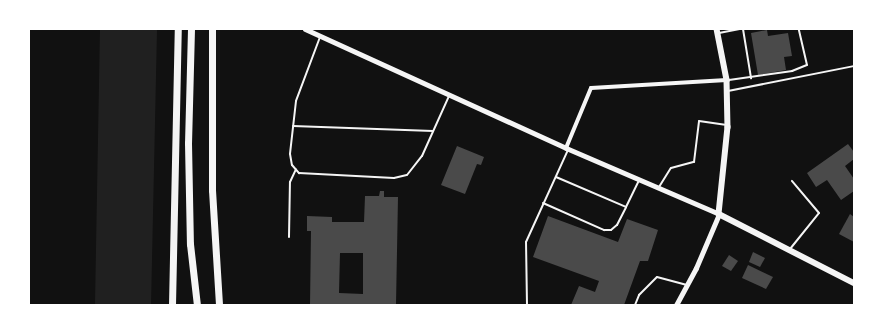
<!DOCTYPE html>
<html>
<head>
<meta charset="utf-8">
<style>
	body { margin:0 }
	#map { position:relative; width:883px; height:334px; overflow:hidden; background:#111; font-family:Ubuntu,sans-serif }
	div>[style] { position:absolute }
	.green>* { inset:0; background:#202020 }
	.building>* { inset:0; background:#4a4a4a }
	.service>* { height:2px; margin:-1px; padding:0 1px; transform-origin:1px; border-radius:1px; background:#f5f5f5 }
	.minor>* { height:4px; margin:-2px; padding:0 2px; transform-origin:2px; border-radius:2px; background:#f5f5f5 }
	.tertiary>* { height:5px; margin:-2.5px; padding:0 2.5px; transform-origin:2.5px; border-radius:2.5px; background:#f5f5f5 }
	.secondary>* { height:5.5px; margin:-2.75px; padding:0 2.75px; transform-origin:2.75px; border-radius:2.75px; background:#f5f5f5 }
	.motorway>* { height:7px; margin:-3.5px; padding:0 3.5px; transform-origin:3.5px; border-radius:3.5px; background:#f5f5f5 }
	span { translate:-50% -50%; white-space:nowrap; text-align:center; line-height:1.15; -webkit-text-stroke:3px #fff; paint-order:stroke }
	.frame { position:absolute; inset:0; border:30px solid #fff; pointer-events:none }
</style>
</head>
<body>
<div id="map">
	<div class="green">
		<div style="clip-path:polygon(100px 29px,157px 29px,151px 305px,95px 305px)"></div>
	</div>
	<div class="building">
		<div style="clip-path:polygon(767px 30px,768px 36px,788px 33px,792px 56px,784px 57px,786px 70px,758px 75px,751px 33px)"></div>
		<div style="clip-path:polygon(848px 144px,854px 152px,854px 159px,845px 166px,854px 179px,854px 191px,841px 200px,827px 180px,816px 187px,807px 173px)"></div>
		<div style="clip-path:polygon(457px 146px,484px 157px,481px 165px,477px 164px,465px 194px,441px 185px)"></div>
		<div style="clip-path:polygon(evenodd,380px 191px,384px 191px,384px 197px,398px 197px,396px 305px,310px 305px,311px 231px,307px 231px,307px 216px,332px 217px,332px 222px,364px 222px,365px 196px,379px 196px,380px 191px,340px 253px,363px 253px,363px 294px,339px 293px,340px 253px)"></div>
		<div style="clip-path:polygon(850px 214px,854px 217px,854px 242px,839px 234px)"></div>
		<div style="clip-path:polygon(548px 216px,618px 242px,627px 219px,658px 230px,648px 261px,640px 261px,624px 305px,571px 305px,579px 286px,595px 292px,599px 281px,533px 257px)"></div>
		<div style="clip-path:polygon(753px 252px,765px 258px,760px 267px,749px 262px)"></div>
		<div style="clip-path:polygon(729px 255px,738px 261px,731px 271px,722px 266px)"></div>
		<div style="clip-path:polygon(748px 265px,773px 277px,766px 289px,742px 278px)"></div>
	</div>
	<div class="service">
		<div style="left:743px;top:29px;width:50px;rotate:80.7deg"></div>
		<div style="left:719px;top:33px;width:21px;rotate:-11deg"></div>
		<div style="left:320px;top:37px;width:68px;rotate:110.6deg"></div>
		<div style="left:296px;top:101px;width:53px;rotate:96.5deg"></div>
		<div style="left:290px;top:154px;width:11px;rotate:80deg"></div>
		<div style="left:292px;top:165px;width:11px;rotate:49deg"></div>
		<div style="left:299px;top:173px;width:95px;rotate:3deg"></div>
		<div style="left:394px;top:178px;width:13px;rotate:-13deg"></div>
		<div style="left:407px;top:175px;width:24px;rotate:-52deg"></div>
		<div style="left:422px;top:156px;width:66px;rotate:-65.8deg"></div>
		<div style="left:729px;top:80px;width:64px;rotate:-8.1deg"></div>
		<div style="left:792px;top:71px;width:16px;rotate:-22deg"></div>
		<div style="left:807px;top:65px;width:37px;rotate:-103deg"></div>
		<div style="left:728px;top:91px;width:128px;rotate:-11.2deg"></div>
		<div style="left:293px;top:126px;width:140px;rotate:2deg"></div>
		<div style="left:556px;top:177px;width:76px;rotate:23.2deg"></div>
		<div style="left:626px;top:207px;width:30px;rotate:-64deg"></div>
		<div style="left:659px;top:187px;width:22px;rotate:-58deg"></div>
		<div style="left:671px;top:168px;width:24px;rotate:-15deg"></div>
		<div style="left:694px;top:162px;width:41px;rotate:-83deg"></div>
		<div style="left:699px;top:121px;width:28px;rotate:8deg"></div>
		<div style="left:543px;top:203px;width:67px;rotate:23.9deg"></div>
		<div style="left:604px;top:230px;width:7px"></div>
		<div style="left:611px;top:230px;width:8px;rotate:-40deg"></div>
		<div style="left:617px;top:225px;width:20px;rotate:-63deg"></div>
		<div style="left:289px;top:237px;width:55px;rotate:-89deg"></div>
		<div style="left:290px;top:182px;width:14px;rotate:-65deg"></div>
		<div style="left:790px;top:249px;width:46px;rotate:-51.1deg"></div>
		<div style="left:819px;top:213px;width:42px;rotate:-130.2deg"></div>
		<div style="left:527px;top:305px;width:63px;rotate:-90.9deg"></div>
		<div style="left:526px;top:242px;width:101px;rotate:-65.5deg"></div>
		<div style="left:635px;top:305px;width:11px;rotate:-68deg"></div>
		<div style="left:639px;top:295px;width:25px;rotate:-45deg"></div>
		<div style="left:657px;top:277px;width:30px;rotate:15deg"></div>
	</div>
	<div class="minor">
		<div style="left:566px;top:148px;width:65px;rotate:-67.4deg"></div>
		<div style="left:591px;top:88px;width:136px;rotate:-3.4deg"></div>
	</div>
	<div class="tertiary">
		<div style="left:305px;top:29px;width:287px;rotate:24.5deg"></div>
		<div style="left:566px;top:148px;width:167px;rotate:23.3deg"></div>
		<div style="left:719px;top:214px;width:59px;rotate:113.1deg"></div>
		<div style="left:696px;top:268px;width:42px;rotate:118.4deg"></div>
	</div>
	<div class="secondary">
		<div style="left:717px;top:29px;width:52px;rotate:78.9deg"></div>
		<div style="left:727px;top:80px;width:47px;rotate:88.8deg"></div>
		<div style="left:728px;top:127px;width:87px;rotate:95.9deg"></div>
		<div style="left:719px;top:214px;width:152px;rotate:27.1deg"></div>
	</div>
	<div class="motorway">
		<div style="left:191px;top:29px;width:114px;rotate:91.5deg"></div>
		<div style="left:188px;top:143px;width:101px;rotate:88.9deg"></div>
		<div style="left:190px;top:244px;width:61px;rotate:83.5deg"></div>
		<div style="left:212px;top:29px;width:161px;rotate:90deg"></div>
		<div style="left:212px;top:190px;width:115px;rotate:86.5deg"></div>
		<div style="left:172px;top:305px;width:276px;rotate:-88.8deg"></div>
	</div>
	<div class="frame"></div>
</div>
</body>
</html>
